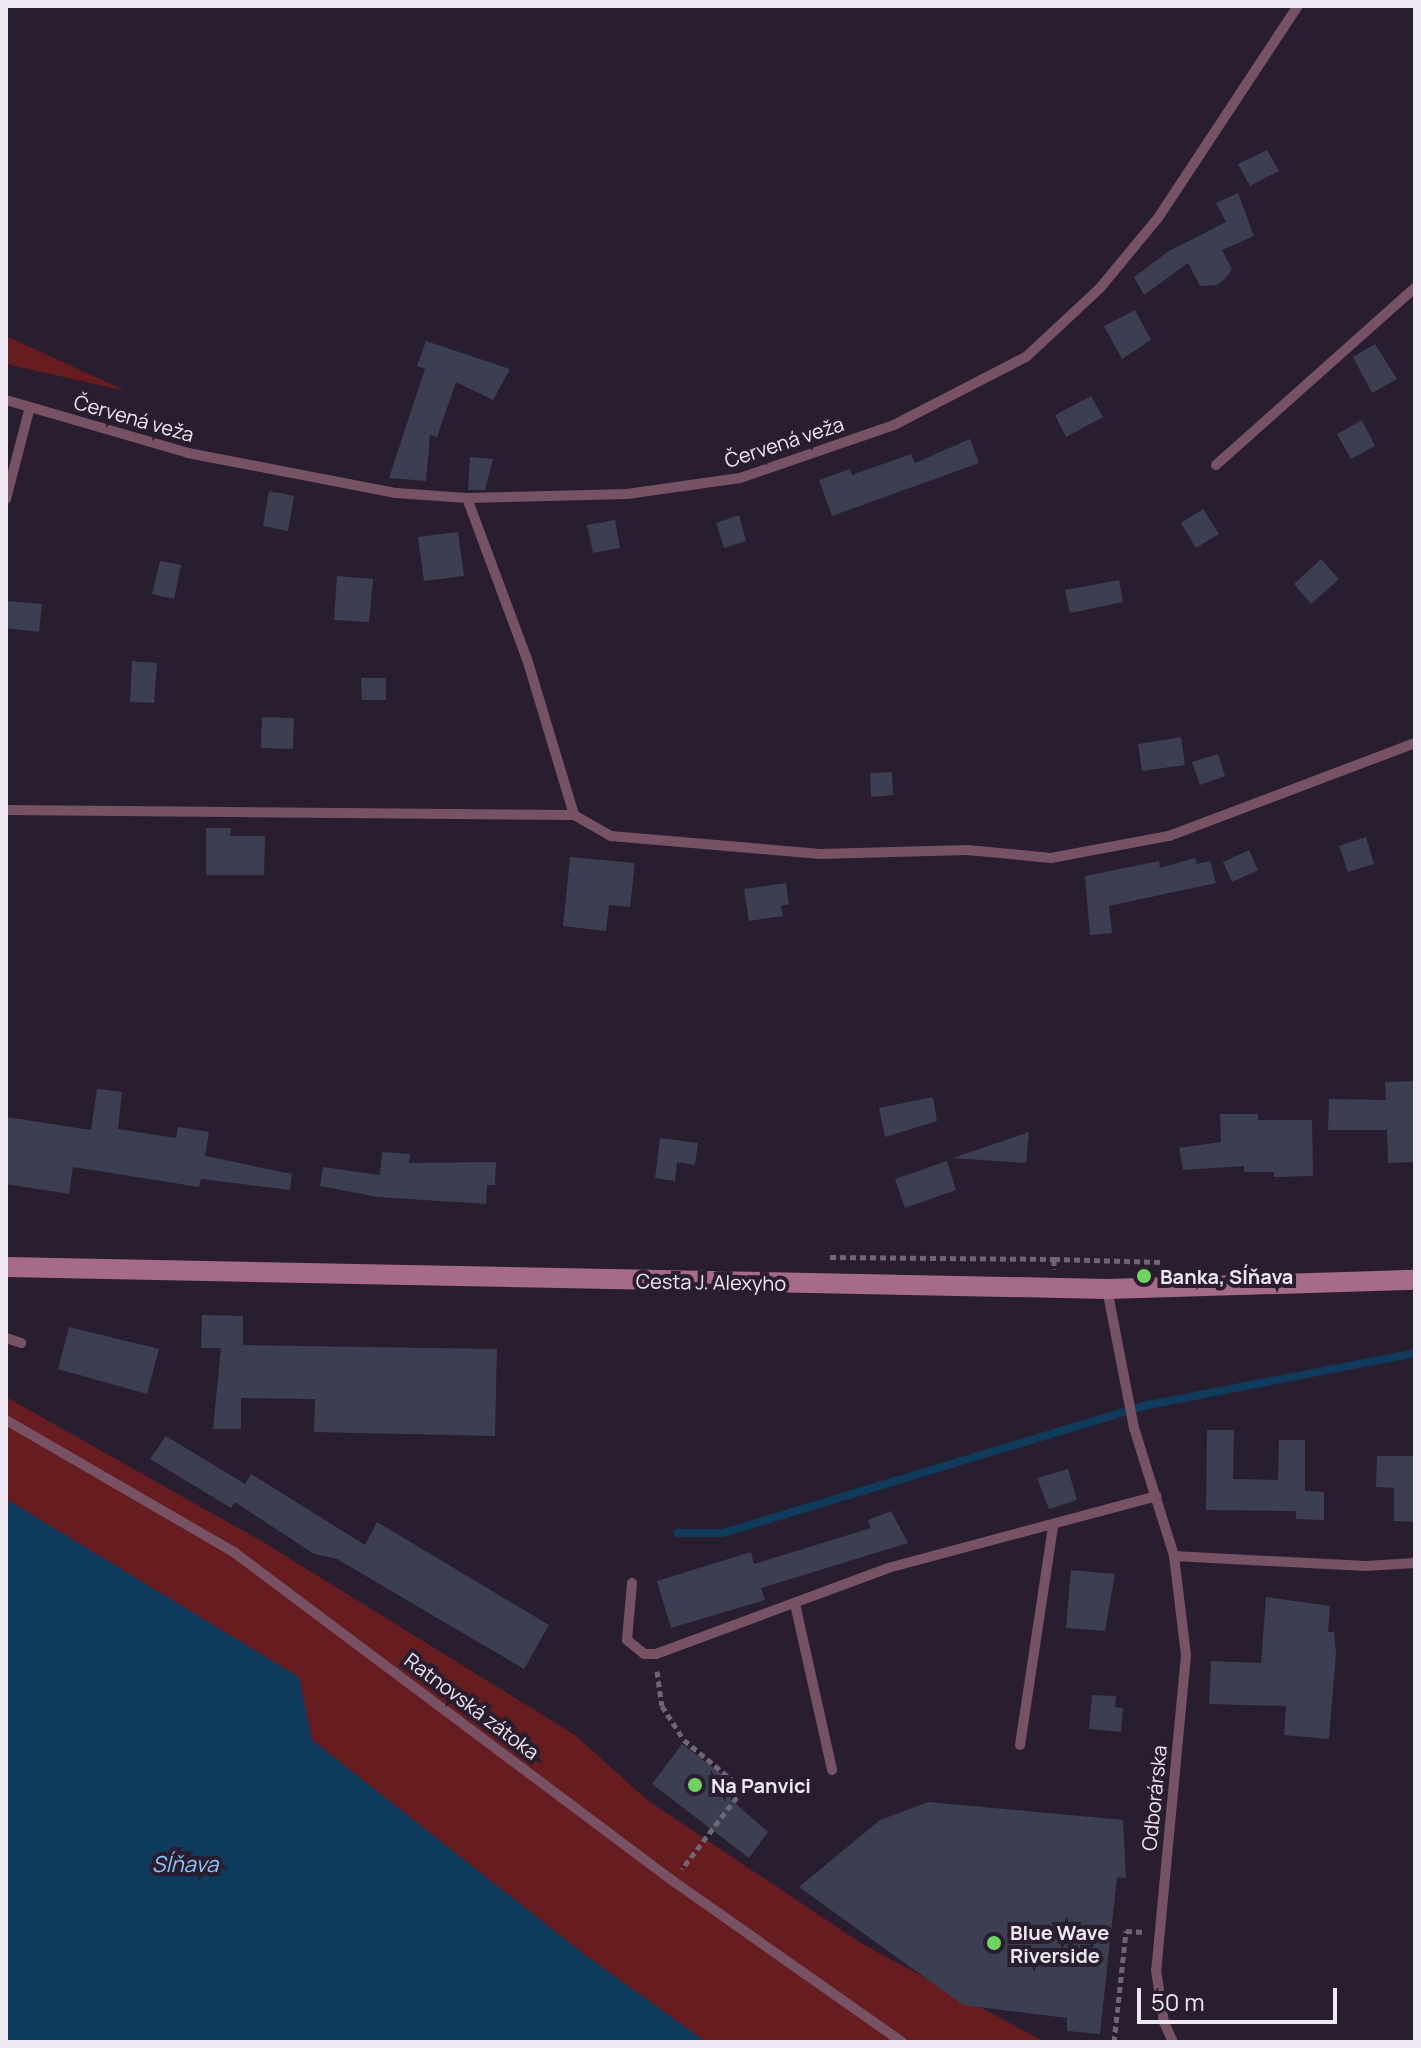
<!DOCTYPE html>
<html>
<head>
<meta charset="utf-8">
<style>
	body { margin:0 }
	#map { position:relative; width:1421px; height:2048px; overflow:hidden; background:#291e2f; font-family:Manrope,sans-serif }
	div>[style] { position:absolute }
	.green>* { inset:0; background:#671c1f }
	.water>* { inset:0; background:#0f3c5c }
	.stream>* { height:8px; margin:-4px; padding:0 4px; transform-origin:4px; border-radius:4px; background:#0f3c5c }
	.building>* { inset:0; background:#3c3e52 }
	.path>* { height:5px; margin-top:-2.5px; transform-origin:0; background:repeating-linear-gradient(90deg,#6f6574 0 6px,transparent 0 10px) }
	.service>* { height:10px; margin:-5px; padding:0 5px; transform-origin:5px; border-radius:5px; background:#765264 }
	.secondary>* { height:20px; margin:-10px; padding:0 10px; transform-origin:10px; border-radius:10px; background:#a56b89 }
	.dots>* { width:22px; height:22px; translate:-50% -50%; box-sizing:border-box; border:4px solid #291e2f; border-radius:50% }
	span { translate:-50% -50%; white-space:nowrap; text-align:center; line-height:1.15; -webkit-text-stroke:8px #291e2f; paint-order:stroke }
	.street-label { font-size:20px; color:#efe8f3 }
	.poi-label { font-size:20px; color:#efe8f3; font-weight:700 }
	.left { translate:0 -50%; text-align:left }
	.water-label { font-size:22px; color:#8ac5f5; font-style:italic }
	.frame { position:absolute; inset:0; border:8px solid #efe8f3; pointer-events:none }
	.scale { position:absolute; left:1137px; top:1988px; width:200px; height:36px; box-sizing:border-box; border:4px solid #efe8f3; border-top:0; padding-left:10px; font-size:24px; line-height:28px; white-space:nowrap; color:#efe8f3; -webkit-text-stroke:6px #291e2f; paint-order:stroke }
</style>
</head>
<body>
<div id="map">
	<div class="green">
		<div style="clip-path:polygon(6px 336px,126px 391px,6px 364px)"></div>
		<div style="clip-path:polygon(6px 1397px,263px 1542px,575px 1735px,647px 1800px,864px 1945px,1045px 2042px,706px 2042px,585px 1955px,312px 1740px,298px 1677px,6px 1499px)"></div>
	</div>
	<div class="water">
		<div style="clip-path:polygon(6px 1499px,299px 1677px,312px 1740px,585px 1955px,706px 2042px,6px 2042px)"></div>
	</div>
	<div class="stream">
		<div style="left:678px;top:1533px;width:45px"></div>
		<div style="left:723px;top:1533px;width:444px;rotate:-16.8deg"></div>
		<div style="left:1148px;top:1405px;width:272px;rotate:-11deg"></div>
	</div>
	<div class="building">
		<div style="clip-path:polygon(1267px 150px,1279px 171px,1250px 186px,1238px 164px)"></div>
		<div style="clip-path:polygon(1238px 193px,1254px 236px,1222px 250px,1232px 269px,1226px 278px,1217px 285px,1200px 286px,1188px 263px,1144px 295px,1134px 277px,1169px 251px,1226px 222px,1216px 203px)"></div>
		<div style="clip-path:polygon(1135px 310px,1151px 340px,1122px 359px,1104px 326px)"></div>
		<div style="clip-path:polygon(426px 341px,510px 369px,493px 400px,456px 382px,437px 437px,430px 435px,426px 481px,389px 478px,425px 369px,417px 366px)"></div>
		<div style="clip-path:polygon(1375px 344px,1397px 379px,1372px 393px,1353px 357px)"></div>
		<div style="clip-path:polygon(1091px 396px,1103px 417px,1066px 437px,1055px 415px)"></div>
		<div style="clip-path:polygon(1362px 420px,1375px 446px,1351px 459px,1337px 434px)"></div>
		<div style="clip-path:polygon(970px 439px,979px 463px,832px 516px,819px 480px,850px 469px,852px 475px,911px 454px,915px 463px)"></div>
		<div style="clip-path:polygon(470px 457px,493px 459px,485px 490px,468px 490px)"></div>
		<div style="clip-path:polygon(269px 491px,294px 496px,288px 531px,263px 526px)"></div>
		<div style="clip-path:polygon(1203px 509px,1219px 534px,1196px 548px,1181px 523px)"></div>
		<div style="clip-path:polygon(739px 515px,746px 541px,724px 548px,716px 523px)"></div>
		<div style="clip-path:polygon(615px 520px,620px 548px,593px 553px,587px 525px)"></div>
		<div style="clip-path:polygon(458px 532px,464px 576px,424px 581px,418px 537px)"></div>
		<div style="clip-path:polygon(1321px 559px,1339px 579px,1311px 604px,1294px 584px)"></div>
		<div style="clip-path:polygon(160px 561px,181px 565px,174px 599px,152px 594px)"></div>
		<div style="clip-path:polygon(337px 576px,373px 579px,369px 622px,334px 620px)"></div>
		<div style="clip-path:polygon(1119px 580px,1123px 602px,1070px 613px,1065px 590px)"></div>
		<div style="clip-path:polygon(6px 601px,42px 604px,39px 632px,6px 628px)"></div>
		<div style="clip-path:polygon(132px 661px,157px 663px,154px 703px,130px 702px)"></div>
		<div style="clip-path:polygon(361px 678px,386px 678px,386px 700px,362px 700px)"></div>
		<div style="clip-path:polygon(262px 717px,294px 718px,293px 749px,261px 748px)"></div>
		<div style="clip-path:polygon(1181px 737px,1185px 765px,1142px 771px,1138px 744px)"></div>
		<div style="clip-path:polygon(1218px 754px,1225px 776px,1200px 785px,1192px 762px)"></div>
		<div style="clip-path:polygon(892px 772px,893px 795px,871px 797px,870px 773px)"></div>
		<div style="clip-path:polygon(206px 828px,231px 828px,230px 836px,265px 836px,264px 875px,206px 875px)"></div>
		<div style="clip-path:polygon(1366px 837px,1374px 864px,1348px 872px,1339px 846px)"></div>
		<div style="clip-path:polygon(1249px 850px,1258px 870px,1232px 882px,1223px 862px)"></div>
		<div style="clip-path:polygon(570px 857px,635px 863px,630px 907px,609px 905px,606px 931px,563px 926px)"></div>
		<div style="clip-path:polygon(1195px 858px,1197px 864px,1210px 861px,1216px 883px,1109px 906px,1112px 933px,1090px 935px,1085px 876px,1159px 861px,1160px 868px)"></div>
		<div style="clip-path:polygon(786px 883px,789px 904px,781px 906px,783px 916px,749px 921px,744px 889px)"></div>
		<div style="clip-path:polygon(1415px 1081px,1415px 1162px,1388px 1163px,1387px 1130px,1328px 1130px,1329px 1099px,1386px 1100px,1385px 1082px)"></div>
		<div style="clip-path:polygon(97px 1089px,122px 1092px,118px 1129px,176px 1138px,178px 1127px,209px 1132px,205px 1156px,292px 1174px,290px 1190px,201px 1179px,199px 1187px,73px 1167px,69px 1194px,6px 1184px,6px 1117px,91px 1130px)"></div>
		<div style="clip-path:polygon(933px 1097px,937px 1121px,885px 1137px,879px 1108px)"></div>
		<div style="clip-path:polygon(1220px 1114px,1258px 1114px,1258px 1120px,1312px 1120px,1313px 1176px,1274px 1177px,1274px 1172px,1244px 1172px,1244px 1166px,1183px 1170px,1179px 1148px,1221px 1142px)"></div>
		<div style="clip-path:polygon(1029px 1132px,1026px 1163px,953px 1158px)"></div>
		<div style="clip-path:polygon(660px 1138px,698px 1143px,695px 1165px,677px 1162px,675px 1181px,655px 1178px)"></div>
		<div style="clip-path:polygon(382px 1152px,410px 1154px,409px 1163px,496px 1162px,495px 1185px,487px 1185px,486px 1204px,378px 1197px,320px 1186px,323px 1167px,380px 1175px)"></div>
		<div style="clip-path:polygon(947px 1161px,956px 1190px,905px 1208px,895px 1179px)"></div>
		<div style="clip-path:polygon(202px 1315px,243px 1316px,243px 1345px,497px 1349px,495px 1436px,314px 1432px,315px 1399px,241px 1398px,241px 1429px,213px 1429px,221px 1348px,201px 1348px)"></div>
		<div style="clip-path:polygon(69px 1327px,159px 1349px,147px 1394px,58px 1369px)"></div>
		<div style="clip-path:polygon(1207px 1430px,1234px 1430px,1233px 1479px,1278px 1480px,1279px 1440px,1305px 1440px,1305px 1491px,1324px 1492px,1324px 1520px,1296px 1519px,1296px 1511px,1206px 1510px)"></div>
		<div style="clip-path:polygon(166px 1436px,245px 1484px,251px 1474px,365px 1545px,377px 1522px,549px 1625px,524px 1669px,337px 1559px,314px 1554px,235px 1502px,231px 1508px,150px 1459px)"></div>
		<div style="clip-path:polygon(1377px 1456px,1415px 1456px,1415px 1522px,1394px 1521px,1394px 1488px,1376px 1487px)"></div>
		<div style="clip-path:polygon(1068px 1469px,1077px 1500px,1049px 1509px,1037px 1478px)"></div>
		<div style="clip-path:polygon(891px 1511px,908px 1543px,761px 1588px,765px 1600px,671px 1628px,657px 1581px,751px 1552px,754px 1564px,871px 1528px,868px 1520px)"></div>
		<div style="clip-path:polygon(1071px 1570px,1115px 1574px,1105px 1631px,1066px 1628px)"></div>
		<div style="clip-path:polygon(1266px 1597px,1330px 1606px,1328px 1632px,1334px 1632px,1336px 1654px,1329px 1739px,1284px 1735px,1286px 1706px,1209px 1704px,1211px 1661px,1261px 1663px)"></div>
		<div style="clip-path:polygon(1092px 1695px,1116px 1696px,1115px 1707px,1123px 1708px,1121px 1732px,1089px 1729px)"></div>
		<div style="clip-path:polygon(682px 1744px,739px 1787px,730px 1799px,768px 1832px,749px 1858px,652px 1784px)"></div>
		<div style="clip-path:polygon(928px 1802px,1123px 1820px,1126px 1878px,1117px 1877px,1100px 2034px,1067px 2031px,1067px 2018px,963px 2005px,799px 1887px,880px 1820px)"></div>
	</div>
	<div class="path">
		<div style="left:830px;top:1257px;width:224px;rotate:0.5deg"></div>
		<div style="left:1054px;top:1259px;width:10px;rotate:90deg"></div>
		<div style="left:1054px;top:1259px;width:107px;rotate:1.6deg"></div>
		<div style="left:657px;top:1671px;width:35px;rotate:82deg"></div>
		<div style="left:662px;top:1706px;width:40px;rotate:57.1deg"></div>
		<div style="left:684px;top:1740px;width:77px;rotate:39.7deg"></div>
		<div style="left:743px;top:1789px;width:101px;rotate:127.3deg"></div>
		<div style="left:1114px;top:2042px;width:112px;rotate:-83.8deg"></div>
		<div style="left:1126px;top:1931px;width:19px;rotate:3deg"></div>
	</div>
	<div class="service">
		<div style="left:6px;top:400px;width:190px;rotate:16.2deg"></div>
		<div style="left:188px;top:453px;width:212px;rotate:10.9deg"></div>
		<div style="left:396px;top:493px;width:71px;rotate:4deg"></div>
		<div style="left:467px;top:498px;width:160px;rotate:-1.4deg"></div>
		<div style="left:627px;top:494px;width:114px;rotate:-8.1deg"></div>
		<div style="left:740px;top:478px;width:163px;rotate:-19deg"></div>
		<div style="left:894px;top:425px;width:148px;rotate:-27.3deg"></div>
		<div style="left:1026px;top:357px;width:101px;rotate:-43deg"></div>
		<div style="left:1100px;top:288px;width:91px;rotate:-50.4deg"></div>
		<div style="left:1158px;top:218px;width:254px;rotate:-56.6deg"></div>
		<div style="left:1216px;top:465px;width:266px;rotate:-41.7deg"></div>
		<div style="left:467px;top:498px;width:172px;rotate:69.6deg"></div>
		<div style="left:527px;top:659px;width:163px;rotate:73.2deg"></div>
		<div style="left:574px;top:815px;width:43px;rotate:29.6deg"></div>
		<div style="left:611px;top:836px;width:210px;rotate:4.9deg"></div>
		<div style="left:820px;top:854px;width:147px;rotate:-1.6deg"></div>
		<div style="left:967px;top:850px;width:84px;rotate:5.4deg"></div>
		<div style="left:1051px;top:858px;width:120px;rotate:-10.6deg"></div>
		<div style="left:1169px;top:836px;width:263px;rotate:-20.7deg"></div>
		<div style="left:6px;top:499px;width:95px;rotate:-75.4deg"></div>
		<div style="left:6px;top:810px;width:568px;rotate:0.5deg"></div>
		<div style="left:1107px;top:1289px;width:142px;rotate:79deg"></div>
		<div style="left:1134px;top:1428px;width:134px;rotate:72.6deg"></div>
		<div style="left:1174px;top:1556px;width:100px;rotate:83.1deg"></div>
		<div style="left:1186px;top:1655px;width:316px;rotate:95.4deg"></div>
		<div style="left:1156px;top:1970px;width:53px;rotate:81.3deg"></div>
		<div style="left:1164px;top:2022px;width:22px;rotate:66deg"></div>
		<div style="left:6px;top:1338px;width:16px;rotate:18deg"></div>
		<div style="left:6px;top:1420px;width:265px;rotate:30.1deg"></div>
		<div style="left:235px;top:1553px;width:547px;rotate:36.83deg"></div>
		<div style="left:673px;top:1881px;width:280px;rotate:35.1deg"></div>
		<div style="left:1174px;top:1556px;width:192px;rotate:3deg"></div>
		<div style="left:1366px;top:1566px;width:49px;rotate:-3.5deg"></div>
		<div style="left:632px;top:1583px;width:57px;rotate:95deg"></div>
		<div style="left:627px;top:1640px;width:22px;rotate:39deg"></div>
		<div style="left:644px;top:1654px;width:12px"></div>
		<div style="left:656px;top:1654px;width:247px;rotate:-20.3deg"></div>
		<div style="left:888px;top:1568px;width:278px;rotate:-15deg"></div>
		<div style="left:795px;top:1604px;width:170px;rotate:77.4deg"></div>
		<div style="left:1020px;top:1745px;width:219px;rotate:-81.4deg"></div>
	</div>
	<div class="secondary">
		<div style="left:6px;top:1267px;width:1101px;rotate:1.14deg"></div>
		<div style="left:1107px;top:1289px;width:308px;rotate:-1.7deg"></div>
	</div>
	<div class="dots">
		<div style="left:1144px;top:1276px;background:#70d35f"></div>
		<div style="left:695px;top:1785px;background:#70d35f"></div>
		<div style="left:994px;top:1943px;background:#70d35f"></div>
	</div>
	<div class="street-label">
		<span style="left:134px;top:418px;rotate:16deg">Červená veža</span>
		<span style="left:784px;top:442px;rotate:-18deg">Červená veža</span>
		<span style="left:711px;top:1282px;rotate:1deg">Cesta J. Alexyho</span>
		<span style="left:472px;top:1706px;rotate:37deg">Ratnovská zátoka</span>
		<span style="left:1154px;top:1798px;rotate:-84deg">Odborárska</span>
	</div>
	<div class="poi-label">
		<span class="left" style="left:1160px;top:1276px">Banka, Sĺňava</span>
		<span class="left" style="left:711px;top:1785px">Na Panvici</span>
		<span class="left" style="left:1010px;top:1944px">Blue Wave<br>Riverside</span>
	</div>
	<div class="water-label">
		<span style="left:185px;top:1865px">Sĺňava</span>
	</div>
	<div class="frame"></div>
	<div class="scale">50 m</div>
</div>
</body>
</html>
